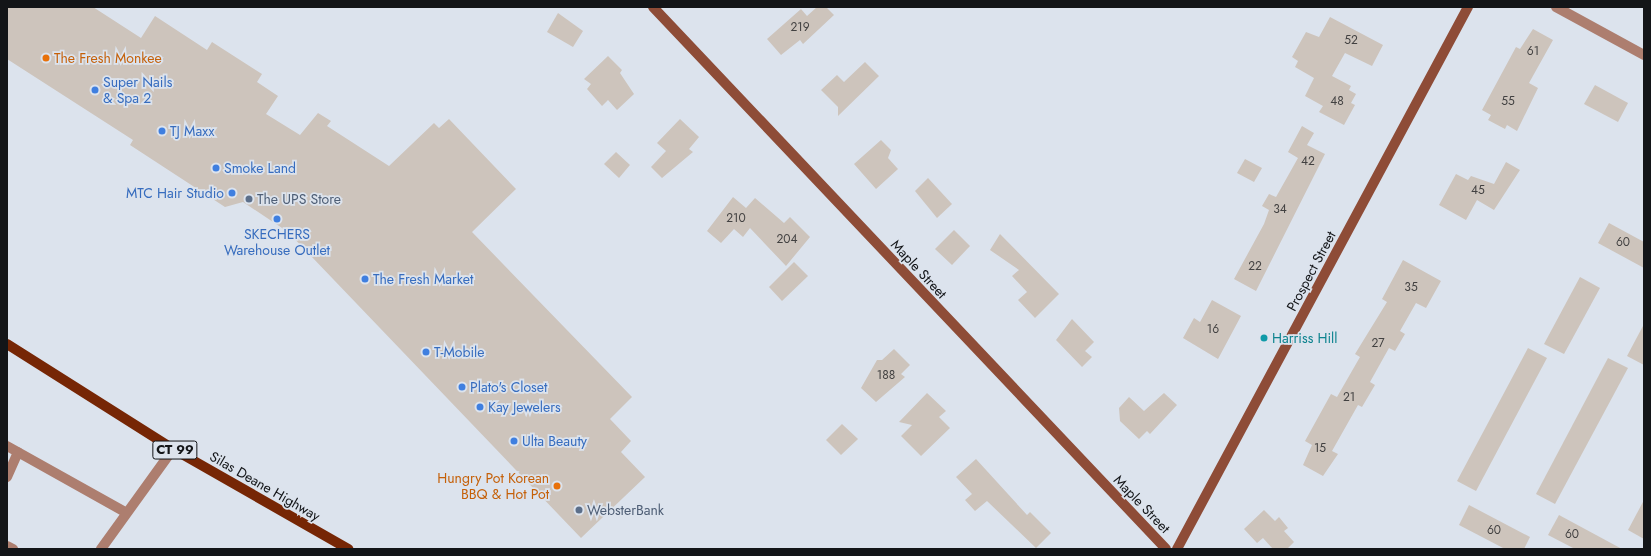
<!DOCTYPE html>
<html>
<head>
<meta charset="utf-8">
<style>
	body { margin:0 }
	#map { position:relative; width:1651px; height:556px; overflow:hidden; background:#dce3ed; font-family:Jost,sans-serif }
	div>[style] { position:absolute }
	.building>* { inset:0; background:#cdc4bc }
	.service>* { height:10px; margin:-5px; padding:0 5px; transform-origin:5px; border-radius:5px; background:#ad7e6f }
	.minor>* { height:10px; margin:-5px; padding:0 5px; transform-origin:5px; border-radius:5px; background:#ad7e6f }
	.secondary>* { height:10px; margin:-5px; padding:0 5px; transform-origin:5px; border-radius:5px; background:#8e4c37 }
	.primary>* { height:10px; margin:-5px; padding:0 5px; transform-origin:5px; border-radius:5px; background:#762605 }
	.dots>* { width:11px; height:11px; translate:-50% -50%; box-sizing:border-box; border:2px solid #dce3ed; border-radius:50% }
	span { translate:-50% -50%; white-space:nowrap; text-align:center; line-height:1.15; -webkit-text-stroke:3.5px #dce3ed; paint-order:stroke }
	.number-label { font-size:12px; color:#424141 }
	.number-label span { -webkit-text-stroke-width:0 }
	.shield-label span { padding:1px 3px; background:#dce3ed; border:1px solid; border-radius:3px; -webkit-text-stroke-width:0 }
	.shield-label { font-size:13px; color:#131518; font-weight:700 }
	.food-label { font-size:14px; color:#c56008 }
	.left { translate:0 -50%; text-align:left }
	.right { translate:-100% -50%; text-align:right }
	.shop-label { font-size:14px; color:#366cbe }
	.service-label { font-size:14px; color:#4e5e75 }
	.street-label { font-size:14px; color:#131518 }
	.culture-label { font-size:14px; color:#0d838f }
	.frame { position:absolute; inset:0; border:8px solid #131518; pointer-events:none }
</style>
</head>
<body>
<div id="map">
	<div class="building">
		<div style="clip-path:polygon(7px 7px,93px 7px,141px 38px,155px 16px,207px 50px,212px 42px,262px 74px,257px 82px,278px 96px,266px 114px,300px 135px,318px 113px,331px 121px,327px 126px,389px 166px,434px 123px,439px 128px,449px 119px,516px 189px,472px 232px,632px 397px,610px 419px,631px 441px,621px 452px,645px 477px,581px 538px,288px 232px,243px 202px,225px 207px,130px 145px,133px 140px,7px 59px)"></div>
		<div style="clip-path:polygon(817px 7px,826px 7px,834px 15px,803px 44px,800px 40px,781px 55px,767px 39px,801px 9px,807px 16px)"></div>
		<div style="clip-path:polygon(558px 13px,583px 31px,573px 47px,547px 32px)"></div>
		<div style="clip-path:polygon(1330px 17px,1383px 45px,1372px 66px,1345px 53px,1332px 76px,1351px 86px,1349px 90px,1356px 94px,1351px 103px,1355px 105px,1344px 125px,1319px 112px,1323px 106px,1305px 96px,1314px 78px,1295px 67px,1298px 61px,1292px 57px,1306px 32px,1319px 37px)"></div>
		<div style="clip-path:polygon(1533px 29px,1553px 40px,1529px 83px,1538px 88px,1517px 131px,1507px 125px,1505px 129px,1488px 120px,1491px 115px,1482px 110px,1516px 47px,1520px 49px)"></div>
		<div style="clip-path:polygon(608px 56px,622px 70px,620px 73px,634px 94px,617px 110px,608px 100px,602px 106px,587px 89px,591px 84px,584px 79px)"></div>
		<div style="clip-path:polygon(865px 62px,879px 76px,838px 116px,838px 107px,821px 90px,837px 75px,844px 82px)"></div>
		<div style="clip-path:polygon(1595px 85px,1628px 103px,1618px 122px,1584px 104px)"></div>
		<div style="clip-path:polygon(680px 119px,699px 137px,689px 149px,693px 152px,662px 178px,651px 167px,666px 151px,657px 143px)"></div>
		<div style="clip-path:polygon(1302px 126px,1314px 133px,1307px 145px,1325px 154px,1256px 291px,1234px 279px,1264px 224px,1269px 210px,1262px 206px,1269px 194px,1276px 197px,1298px 158px,1288px 152px)"></div>
		<div style="clip-path:polygon(881px 140px,891px 150px,888px 158px,898px 169px,876px 189px,854px 164px)"></div>
		<div style="clip-path:polygon(616px 152px,630px 165px,619px 178px,604px 164px)"></div>
		<div style="clip-path:polygon(1245px 159px,1262px 168px,1254px 182px,1237px 173px)"></div>
		<div style="clip-path:polygon(1506px 162px,1520px 170px,1494px 210px,1477px 200px,1466px 220px,1439px 205px,1456px 174px,1468px 180px,1471px 176px,1494px 184px)"></div>
		<div style="clip-path:polygon(928px 178px,952px 204px,937px 218px,915px 191px)"></div>
		<div style="clip-path:polygon(733px 197px,746px 208px,755px 198px,784px 223px,790px 217px,810px 237px,786px 266px,750px 228px,743px 237px,734px 229px,721px 243px,707px 231px)"></div>
		<div style="clip-path:polygon(1609px 223px,1644px 242px,1644px 268px,1598px 243px)"></div>
		<div style="clip-path:polygon(954px 230px,970px 246px,952px 265px,935px 249px)"></div>
		<div style="clip-path:polygon(1000px 234px,1059px 294px,1035px 318px,1018px 300px,1027px 292px,1012px 276px,1019px 270px,990px 250px)"></div>
		<div style="clip-path:polygon(1403px 260px,1441px 281px,1426px 308px,1416px 303px,1400px 331px,1405px 334px,1395px 351px,1389px 348px,1370px 382px,1375px 385px,1362px 407px,1358px 405px,1332px 451px,1338px 454px,1323px 476px,1303px 465px,1312px 445px,1305px 441px,1331px 394px,1337px 397px,1360px 357px,1355px 354px,1387px 302px,1382px 299px)"></div>
		<div style="clip-path:polygon(794px 262px,808px 276px,782px 301px,769px 287px)"></div>
		<div style="clip-path:polygon(1580px 277px,1600px 288px,1564px 354px,1544px 344px)"></div>
		<div style="clip-path:polygon(1212px 300px,1241px 316px,1218px 359px,1183px 338px,1194px 318px,1200px 322px)"></div>
		<div style="clip-path:polygon(1072px 319px,1094px 342px,1085px 351px,1092px 357px,1082px 367px,1056px 340px)"></div>
		<div style="clip-path:polygon(1644px 324px,1644px 365px,1627px 356px)"></div>
		<div style="clip-path:polygon(1528px 348px,1547px 358px,1476px 491px,1457px 481px)"></div>
		<div style="clip-path:polygon(894px 349px,910px 365px,901px 374px,905px 377px,876px 402px,861px 388px,877px 360px,882px 360px)"></div>
		<div style="clip-path:polygon(1608px 358px,1628px 368px,1555px 504px,1536px 494px)"></div>
		<div style="clip-path:polygon(927px 393px,946px 411px,939px 417px,950px 428px,921px 456px,901px 436px,912px 425px,899px 422px)"></div>
		<div style="clip-path:polygon(1164px 393px,1177px 405px,1150px 434px,1147px 431px,1139px 439px,1120px 421px,1119px 408px,1129px 397px,1144px 411px)"></div>
		<div style="clip-path:polygon(842px 424px,858px 439px,841px 455px,826px 440px)"></div>
		<div style="clip-path:polygon(976px 459px,1027px 515px,1030px 512px,1051px 533px,1036px 548px,987px 501px,975px 511px,965px 500px,972px 494px,956px 477px)"></div>
		<div style="clip-path:polygon(1644px 500px,1644px 539px,1628px 530px)"></div>
		<div style="clip-path:polygon(1469px 505px,1530px 537px,1524px 549px,1505px 549px,1459px 525px)"></div>
		<div style="clip-path:polygon(1264px 510px,1275px 521px,1279px 517px,1288px 528px,1284px 531px,1294px 542px,1287px 549px,1273px 549px,1263px 538px,1257px 543px,1244px 529px)"></div>
		<div style="clip-path:polygon(1559px 515px,1622px 549px,1575px 549px,1548px 535px)"></div>
	</div>
	<div class="service">
		<div style="left:7px;top:446px;width:135px;rotate:29.2deg"></div>
		<div style="left:7px;top:477px;width:27px;rotate:-66deg"></div>
		<div style="left:7px;top:546px;width:7px;rotate:27deg"></div>
		<div style="left:101px;top:549px;width:123px;rotate:-54.2deg"></div>
	</div>
	<div class="minor">
		<div style="left:1556px;top:7px;width:100px;rotate:28.6deg"></div>
	</div>
	<div class="secondary">
		<div style="left:653px;top:7px;width:746px;rotate:46.57deg"></div>
		<div style="left:1177px;top:549px;width:615px;rotate:-61.77deg"></div>
	</div>
	<div class="primary">
		<div style="left:7px;top:344px;width:196px;rotate:32.3deg"></div>
		<div style="left:173px;top:449px;width:202px;rotate:29.7deg"></div>
	</div>
	<div class="dots">
		<div style="left:46px;top:58px;background:#e8710a"></div>
		<div style="left:95px;top:90px;background:#3f7fe0"></div>
		<div style="left:162px;top:131px;background:#3f7fe0"></div>
		<div style="left:216px;top:168px;background:#3f7fe0"></div>
		<div style="left:232px;top:193px;background:#3f7fe0"></div>
		<div style="left:249px;top:199px;background:#5c6f8a"></div>
		<div style="left:277px;top:219px;background:#3f7fe0"></div>
		<div style="left:365px;top:279px;background:#3f7fe0"></div>
		<div style="left:1264px;top:338px;background:#0f9aa8"></div>
		<div style="left:426px;top:352px;background:#3f7fe0"></div>
		<div style="left:462px;top:387px;background:#3f7fe0"></div>
		<div style="left:480px;top:407px;background:#3f7fe0"></div>
		<div style="left:514px;top:441px;background:#3f7fe0"></div>
		<div style="left:557px;top:486px;background:#e8710a"></div>
		<div style="left:579px;top:510px;background:#5c6f8a"></div>
	</div>
	<div class="number-label">
		<span style="left:800px;top:28px">219</span>
		<span style="left:1351px;top:41px">52</span>
		<span style="left:1533px;top:52px">61</span>
		<span style="left:1337px;top:102px">48</span>
		<span style="left:1508px;top:102px">55</span>
		<span style="left:1308px;top:162px">42</span>
		<span style="left:1478px;top:191px">45</span>
		<span style="left:1280px;top:210px">34</span>
		<span style="left:736px;top:219px">210</span>
		<span style="left:787px;top:240px">204</span>
		<span style="left:1623px;top:243px">60</span>
		<span style="left:1255px;top:267px">22</span>
		<span style="left:1411px;top:288px">35</span>
		<span style="left:1213px;top:330px">16</span>
		<span style="left:1378px;top:344px">27</span>
		<span style="left:886px;top:376px">188</span>
		<span style="left:1349px;top:398px">21</span>
		<span style="left:1320px;top:449px">15</span>
		<span style="left:1494px;top:531px">60</span>
		<span style="left:1572px;top:535px">60</span>
	</div>
	<div class="shield-label">
		<span style="left:175px;top:450px">CT 99</span>
	</div>
	<div class="food-label">
		<span class="left" style="left:54px;top:58px">The Fresh Monkee</span>
		<span class="right" style="left:549px;top:486px">Hungry Pot Korean<br>BBQ &amp; Hot Pot</span>
	</div>
	<div class="shop-label">
		<span class="left" style="left:103px;top:90px">Super Nails<br>&amp; Spa 2</span>
		<span class="left" style="left:170px;top:131px">TJ Maxx</span>
		<span class="left" style="left:224px;top:168px">Smoke Land</span>
		<span class="right" style="left:224px;top:193px">MTC Hair Studio</span>
		<span style="left:277px;top:242px">SKECHERS<br>Warehouse Outlet</span>
		<span class="left" style="left:373px;top:279px">The Fresh Market</span>
		<span class="left" style="left:434px;top:352px">T-Mobile</span>
		<span class="left" style="left:470px;top:387px">Plato's Closet</span>
		<span class="left" style="left:488px;top:407px">Kay Jewelers</span>
		<span class="left" style="left:522px;top:441px">Ulta Beauty</span>
	</div>
	<div class="service-label">
		<span class="left" style="left:257px;top:199px">The UPS Store</span>
		<span class="left" style="left:587px;top:510px">WebsterBank</span>
	</div>
	<div class="street-label">
		<span style="left:919px;top:269px;rotate:47deg">Maple Street</span>
		<span style="left:1311px;top:271px;rotate:-62deg">Prospect Street</span>
		<span style="left:265px;top:486px;rotate:30deg">Silas Deane Highway</span>
		<span style="left:1142px;top:504px;rotate:46deg">Maple Street</span>
	</div>
	<div class="culture-label">
		<span class="left" style="left:1272px;top:338px">Harriss Hill</span>
	</div>
	<div class="frame"></div>
</div>
</body>
</html>
